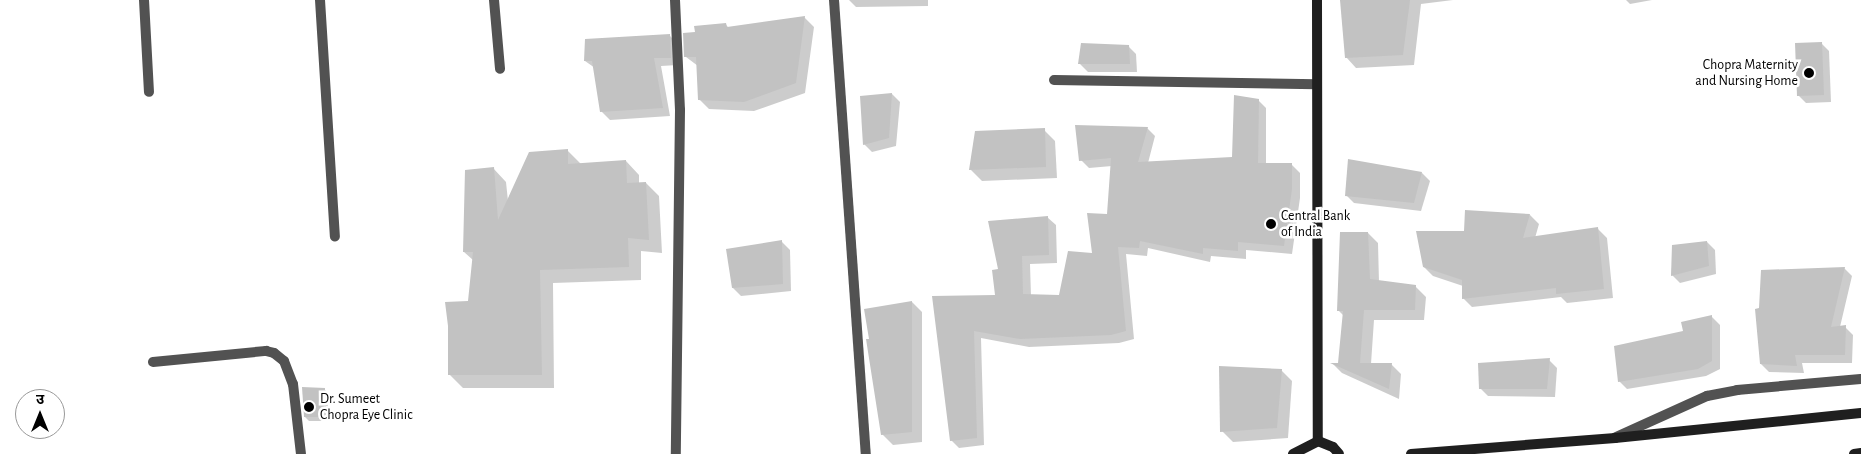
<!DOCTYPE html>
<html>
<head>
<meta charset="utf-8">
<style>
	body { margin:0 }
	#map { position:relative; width:1861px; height:454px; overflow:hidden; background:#fff; font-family:"Alegreya Sans","Noto Sans Devanagari",sans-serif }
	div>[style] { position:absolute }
	.shadow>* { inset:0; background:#0003 }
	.building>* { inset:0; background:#c2c2c2 }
	.street>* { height:10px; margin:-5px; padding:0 5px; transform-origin:5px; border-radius:5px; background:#525252 }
	.secondary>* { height:10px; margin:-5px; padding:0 5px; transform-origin:5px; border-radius:5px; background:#1f1f1f }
	.dots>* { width:14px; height:14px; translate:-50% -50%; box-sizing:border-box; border:2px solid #fff; border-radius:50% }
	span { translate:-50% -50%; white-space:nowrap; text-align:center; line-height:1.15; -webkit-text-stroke:5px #fff; paint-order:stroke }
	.poi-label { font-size:14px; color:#000 }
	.right { translate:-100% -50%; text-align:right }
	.left { translate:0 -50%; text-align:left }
	.north { position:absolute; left:15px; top:389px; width:50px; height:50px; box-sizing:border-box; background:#fff; border:1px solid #999; border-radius:50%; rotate:0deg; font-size:14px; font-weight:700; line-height:20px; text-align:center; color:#000 }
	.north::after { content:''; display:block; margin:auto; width:18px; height:22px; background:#000; clip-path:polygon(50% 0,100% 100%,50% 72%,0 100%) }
</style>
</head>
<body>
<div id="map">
	<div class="shadow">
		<div style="clip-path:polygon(849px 0,928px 0,928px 6px,856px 7px)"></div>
		<div style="clip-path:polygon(1341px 0,1453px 0,1421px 4px,1414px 65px,1356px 68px,1346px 57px)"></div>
		<div style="clip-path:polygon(1626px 0,1652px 0,1630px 4px)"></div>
		<div style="clip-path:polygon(804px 17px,814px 27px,805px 93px,754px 111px,709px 109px,699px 99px,698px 66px,686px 57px,696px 33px,726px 25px,729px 28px)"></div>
		<div style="clip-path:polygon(669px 35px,677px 43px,678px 65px,661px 66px,670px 116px,610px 120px,602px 112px,595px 68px,585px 61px)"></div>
		<div style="clip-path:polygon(1821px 43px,1829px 51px,1831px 102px,1806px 103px,1798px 95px)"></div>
		<div style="clip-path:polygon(1128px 46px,1136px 54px,1137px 72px,1088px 72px,1080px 64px)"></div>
		<div style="clip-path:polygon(892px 94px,900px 102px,896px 146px,872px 152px,864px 144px,861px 97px)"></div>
		<div style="clip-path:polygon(1258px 100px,1266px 108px,1266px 164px,1292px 165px,1300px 173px,1300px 198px,1292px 254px,1246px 250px,1246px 259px,1211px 256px,1210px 262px,1148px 248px,1147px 256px,1126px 254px,1134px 339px,1119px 343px,1029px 347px,981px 338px,984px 445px,959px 448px,951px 440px,933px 297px,996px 296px,1000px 270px,1047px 217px,1056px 225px,1057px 263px,1030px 264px,1031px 296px,1060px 296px,1094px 254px,1108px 215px,1112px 166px,1089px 168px,1081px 160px,1147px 128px,1155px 136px,1148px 163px,1234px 159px)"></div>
		<div style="clip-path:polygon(1044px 130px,1055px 141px,1057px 178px,982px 181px,971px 170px,976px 132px)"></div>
		<div style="clip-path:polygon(567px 150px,581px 164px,626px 161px,639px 175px,639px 183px,646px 183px,659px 196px,662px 253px,641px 251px,641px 280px,553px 283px,554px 388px,463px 388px,449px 374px,469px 303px,473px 260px,464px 252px,493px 168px,506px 182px,508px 201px)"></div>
		<div style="clip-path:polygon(1422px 173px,1430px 181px,1421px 211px,1354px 203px,1346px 195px)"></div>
		<div style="clip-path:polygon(1530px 215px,1539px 224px,1535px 238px,1598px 229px,1607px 238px,1613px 298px,1567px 303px,1561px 297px,1472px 307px,1463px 298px,1463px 286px,1433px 276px,1424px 267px,1465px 232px)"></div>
		<div style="clip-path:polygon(1368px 233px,1378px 243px,1379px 282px,1415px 286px,1426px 297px,1424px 320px,1374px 320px,1371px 364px,1391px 364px,1401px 374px,1399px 399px,1342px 373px,1333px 364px,1340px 364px,1344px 316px,1338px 310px)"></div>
		<div style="clip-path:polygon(782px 242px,790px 250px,791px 291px,741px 296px,733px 288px,728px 250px)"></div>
		<div style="clip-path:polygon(1707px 242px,1715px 250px,1716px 274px,1680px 283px,1672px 275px)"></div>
		<div style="clip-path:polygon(1844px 268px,1852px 276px,1840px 327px,1845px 327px,1853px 335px,1852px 363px,1802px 363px,1804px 373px,1769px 372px,1761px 364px)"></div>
		<div style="clip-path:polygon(912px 302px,922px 312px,922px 442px,893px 445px,882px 434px,870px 340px)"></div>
		<div style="clip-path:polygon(1712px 317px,1720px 325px,1720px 369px,1706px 376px,1627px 389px,1619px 381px,1685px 332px)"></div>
		<div style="clip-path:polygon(1549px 360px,1557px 368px,1555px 397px,1488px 396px,1480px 388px)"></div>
		<div style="clip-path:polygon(1281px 370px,1292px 381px,1288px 438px,1233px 442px,1222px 431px)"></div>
		<div style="clip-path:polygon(324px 389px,328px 393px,328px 421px,309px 421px,305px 417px)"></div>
	</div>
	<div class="building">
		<div style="clip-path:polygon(1340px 0,1410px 0,1403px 55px,1345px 58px)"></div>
		<div style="clip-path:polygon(805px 16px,796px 83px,744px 102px,698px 100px,696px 57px,684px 57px,683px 33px,695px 32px,694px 26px,726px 23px,727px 27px)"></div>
		<div style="clip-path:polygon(670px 34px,671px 58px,654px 58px,663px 108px,600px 112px,592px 61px,584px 61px,585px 39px)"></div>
		<div style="clip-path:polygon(1822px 42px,1824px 95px,1797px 96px,1795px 43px)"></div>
		<div style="clip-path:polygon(1081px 43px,1129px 45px,1130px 64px,1078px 64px)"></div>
		<div style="clip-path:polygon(892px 93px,889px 138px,863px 145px,860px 96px)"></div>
		<div style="clip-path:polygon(1234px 95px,1259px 99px,1258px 163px,1292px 163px,1292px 189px,1284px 246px,1238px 242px,1238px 251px,1203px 248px,1203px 254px,1140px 241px,1139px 248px,1118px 247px,1126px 331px,1111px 335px,1020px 339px,974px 331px,977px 438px,950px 441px,932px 296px,995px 295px,992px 270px,998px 269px,988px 221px,1048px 216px,1049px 255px,1022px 256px,1023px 294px,1059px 295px,1068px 251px,1092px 253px,1087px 213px,1107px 214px,1111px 158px,1079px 161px,1075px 125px,1148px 127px,1138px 162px,1232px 157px)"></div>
		<div style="clip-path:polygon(1045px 128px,1046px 167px,969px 170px,975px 131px)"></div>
		<div style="clip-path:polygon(568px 149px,568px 164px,626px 160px,627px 183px,646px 182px,649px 240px,628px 238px,629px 267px,540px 270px,542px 375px,448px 375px,448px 326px,445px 302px,468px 301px,473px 252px,463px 252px,465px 170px,494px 167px,498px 220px,529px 152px)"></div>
		<div style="clip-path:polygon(1348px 159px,1422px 172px,1414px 203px,1345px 196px)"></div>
		<div style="clip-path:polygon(1465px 210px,1530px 214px,1523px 238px,1598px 227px,1604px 289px,1556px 294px,1556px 288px,1462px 299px,1462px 280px,1423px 267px,1416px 231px,1464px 231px)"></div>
		<div style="clip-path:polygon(1340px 232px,1368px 232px,1370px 279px,1416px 285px,1415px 310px,1364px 310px,1360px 363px,1392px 363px,1389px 389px,1330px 363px,1338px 363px,1343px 311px,1337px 311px)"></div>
		<div style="clip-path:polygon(782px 240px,783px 284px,732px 288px,726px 249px)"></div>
		<div style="clip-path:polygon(1707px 241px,1709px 266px,1671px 276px,1672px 245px)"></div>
		<div style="clip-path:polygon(1845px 267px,1831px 327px,1846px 325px,1845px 355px,1795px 355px,1797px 366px,1760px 364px,1755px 309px,1759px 308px,1761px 270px)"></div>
		<div style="clip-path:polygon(912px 301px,912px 432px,881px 435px,866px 339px,869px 339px,864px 309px)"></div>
		<div style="clip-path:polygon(1712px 315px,1712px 361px,1698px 369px,1618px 382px,1614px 346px,1683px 331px,1681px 322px)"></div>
		<div style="clip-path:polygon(1550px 358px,1547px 389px,1479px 389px,1478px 363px)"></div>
		<div style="clip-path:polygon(1219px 366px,1282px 369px,1277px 428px,1220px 432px)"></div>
		<div style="clip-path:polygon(302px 387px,325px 388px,324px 417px,304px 417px)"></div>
	</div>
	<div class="street">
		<div style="left:144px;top:0;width:92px;rotate:86.9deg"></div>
		<div style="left:320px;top:0;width:237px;rotate:86.4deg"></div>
		<div style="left:494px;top:0;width:69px;rotate:85deg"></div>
		<div style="left:675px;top:0;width:110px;rotate:87.4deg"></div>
		<div style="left:680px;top:110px;width:344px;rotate:90.7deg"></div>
		<div style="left:834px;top:0;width:455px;rotate:86deg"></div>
		<div style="left:1054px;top:80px;width:263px;rotate:0.9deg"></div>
		<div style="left:153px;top:362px;width:114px;rotate:-5.6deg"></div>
		<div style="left:266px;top:351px;width:8px;rotate:14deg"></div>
		<div style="left:274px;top:353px;width:13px;rotate:39deg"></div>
		<div style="left:284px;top:361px;width:25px;rotate:69deg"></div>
		<div style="left:293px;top:384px;width:70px;rotate:83.5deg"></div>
		<div style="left:1616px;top:437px;width:100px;rotate:-24.3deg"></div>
		<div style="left:1707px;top:396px;width:31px;rotate:-11deg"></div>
		<div style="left:1737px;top:390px;width:124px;rotate:-5.1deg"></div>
	</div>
	<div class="secondary">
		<div style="left:1317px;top:0;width:441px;rotate:89.9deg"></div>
		<div style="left:1293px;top:454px;width:28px;rotate:-27deg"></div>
		<div style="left:1318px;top:441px;width:16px;rotate:22deg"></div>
		<div style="left:1333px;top:447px;width:9px;rotate:49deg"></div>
		<div style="left:1411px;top:454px;width:205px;rotate:-4.5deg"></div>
		<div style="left:1615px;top:438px;width:247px;rotate:-5.8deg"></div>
		<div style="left:1854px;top:454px;width:7px;rotate:-8deg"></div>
	</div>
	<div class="dots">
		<div style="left:1809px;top:73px;background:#000"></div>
		<div style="left:1271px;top:224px;background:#000"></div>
		<div style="left:309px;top:407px;background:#000"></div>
	</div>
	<div class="poi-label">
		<span class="right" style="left:1798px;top:73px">Chopra Maternity<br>and Nursing Home</span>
		<span class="left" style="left:1281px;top:224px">Central Bank<br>of India</span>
		<span class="left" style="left:320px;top:407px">Dr. Sumeet<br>Chopra Eye Clinic</span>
	</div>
	<div class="north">उ</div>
</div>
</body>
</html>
